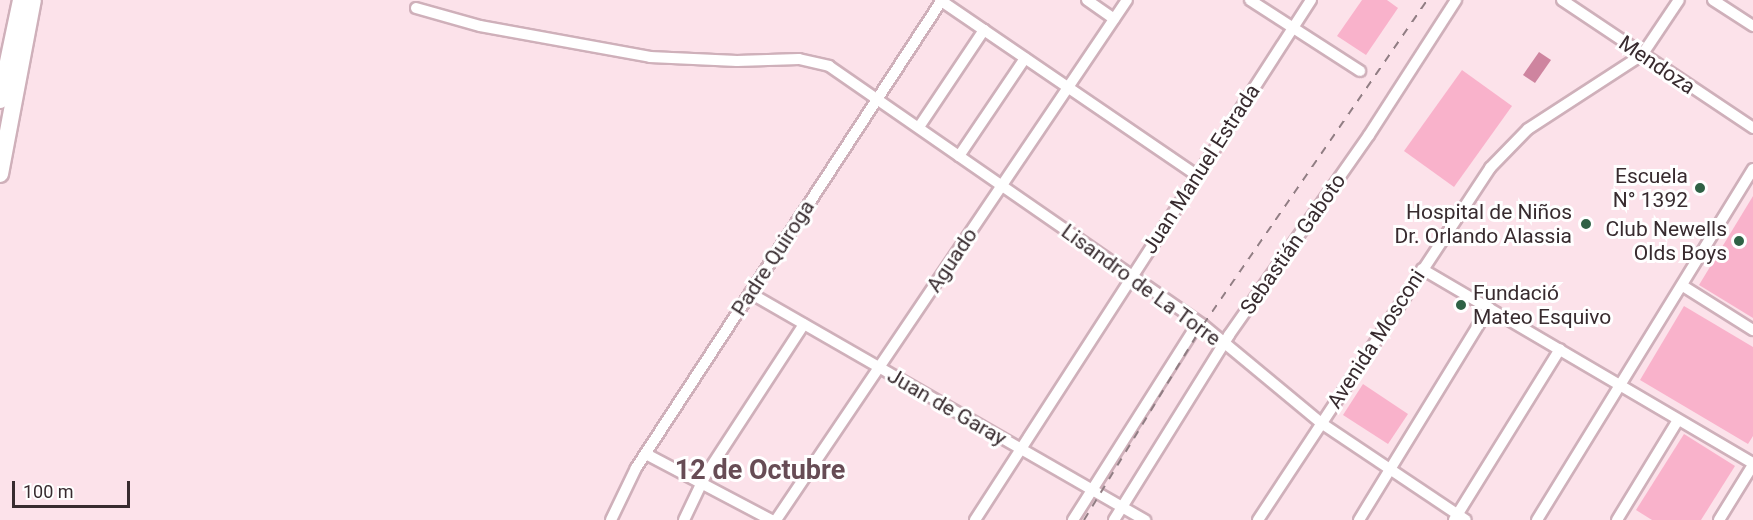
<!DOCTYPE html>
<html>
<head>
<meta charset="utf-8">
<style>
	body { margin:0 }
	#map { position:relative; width:1753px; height:520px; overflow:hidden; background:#fce2ea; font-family:Roboto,sans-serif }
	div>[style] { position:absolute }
	.green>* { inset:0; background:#f9b2cb }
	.water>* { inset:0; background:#ce849f }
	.roads { filter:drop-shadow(2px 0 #cfb0ba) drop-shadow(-2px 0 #cfb0ba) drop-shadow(0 2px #cfb0ba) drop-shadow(0 -2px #cfb0ba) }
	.minor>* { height:10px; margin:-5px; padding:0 5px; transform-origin:5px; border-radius:5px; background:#fff }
	.highway>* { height:16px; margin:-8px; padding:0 8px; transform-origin:8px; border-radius:8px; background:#fff }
	.rail>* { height:2px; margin-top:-1px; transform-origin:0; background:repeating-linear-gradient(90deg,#907d83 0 8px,transparent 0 16px) }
	.dots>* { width:16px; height:16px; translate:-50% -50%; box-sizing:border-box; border:3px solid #fff; border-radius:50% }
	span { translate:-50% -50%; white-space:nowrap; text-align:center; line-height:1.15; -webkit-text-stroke:6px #fff; paint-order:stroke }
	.street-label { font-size:21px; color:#382b2f }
	.poi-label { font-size:21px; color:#382b2f }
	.right { translate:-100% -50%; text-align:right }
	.left { translate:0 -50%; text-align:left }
	.district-label { font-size:27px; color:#674c55; font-weight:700 }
	.scale { position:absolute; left:12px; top:481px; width:118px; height:27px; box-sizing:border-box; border:3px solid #382b2f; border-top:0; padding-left:8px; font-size:18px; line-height:21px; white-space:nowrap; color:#382b2f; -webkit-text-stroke:4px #fff; paint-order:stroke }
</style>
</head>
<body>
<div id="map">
	<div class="green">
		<div style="clip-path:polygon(1362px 0,1387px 0,1398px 8px,1366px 55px,1337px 36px)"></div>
		<div style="clip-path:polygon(1462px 70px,1512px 106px,1454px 187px,1404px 151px)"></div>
		<div style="clip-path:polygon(1753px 196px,1753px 318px,1699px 285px)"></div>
		<div style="clip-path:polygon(1684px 306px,1753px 347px,1753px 436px,1748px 444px,1640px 380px)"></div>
		<div style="clip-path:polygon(1363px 384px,1408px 414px,1388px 444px,1343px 415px)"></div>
		<div style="clip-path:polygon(1684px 434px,1735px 466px,1701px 520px,1652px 520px,1636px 510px)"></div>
	</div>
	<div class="water">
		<div style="clip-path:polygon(1539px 52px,1551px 60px,1535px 83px,1523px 75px)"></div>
	</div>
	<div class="roads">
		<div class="minor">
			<div style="left:940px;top:0;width:311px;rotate:34.3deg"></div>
			<div style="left:1087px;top:0;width:33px;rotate:35deg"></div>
			<div style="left:1250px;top:0;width:131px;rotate:32.8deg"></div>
			<div style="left:1562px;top:0;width:230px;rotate:33.8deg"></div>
			<div style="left:1713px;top:0;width:48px;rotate:33deg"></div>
			<div style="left:416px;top:8px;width:66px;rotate:15.7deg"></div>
			<div style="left:480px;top:26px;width:173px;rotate:10.3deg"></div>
			<div style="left:650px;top:57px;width:87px;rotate:2.6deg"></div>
			<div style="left:737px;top:61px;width:62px;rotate:-1.8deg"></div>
			<div style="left:799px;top:59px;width:31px;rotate:13deg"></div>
			<div style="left:829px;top:66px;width:455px;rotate:34.7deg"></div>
			<div style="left:1203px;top:325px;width:153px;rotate:39.7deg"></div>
			<div style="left:1321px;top:423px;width:174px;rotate:33.8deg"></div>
			<div style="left:919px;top:127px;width:117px;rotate:-56.2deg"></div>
			<div style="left:959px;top:156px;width:118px;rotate:-56deg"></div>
			<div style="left:1422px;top:269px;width:384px;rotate:30.4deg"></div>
			<div style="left:1683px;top:286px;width:83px;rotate:32.2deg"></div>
			<div style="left:750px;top:293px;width:456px;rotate:29.9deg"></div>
			<div style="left:646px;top:454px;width:141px;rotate:27.8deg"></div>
			<div style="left:611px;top:520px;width:58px;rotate:-64.3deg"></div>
			<div style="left:636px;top:468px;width:559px;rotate:-56.82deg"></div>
			<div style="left:684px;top:520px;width:49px;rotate:-64.5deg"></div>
			<div style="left:705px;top:476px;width:181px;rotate:-56.9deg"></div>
			<div style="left:776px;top:520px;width:627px;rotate:-55.98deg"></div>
			<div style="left:975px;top:520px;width:619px;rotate:-57.13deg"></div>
			<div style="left:1073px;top:520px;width:233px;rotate:-57.6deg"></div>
			<div style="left:1114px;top:520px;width:218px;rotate:-58.1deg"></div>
			<div style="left:1229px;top:335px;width:244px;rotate:-55deg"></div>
			<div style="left:1369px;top:135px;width:161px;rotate:-57.2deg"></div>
			<div style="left:1258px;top:520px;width:422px;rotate:-56.6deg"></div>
			<div style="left:1490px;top:168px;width:54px;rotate:-45.7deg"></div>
			<div style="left:1528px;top:129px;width:136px;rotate:-33deg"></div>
			<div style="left:1642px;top:55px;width:66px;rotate:-56.1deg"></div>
			<div style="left:1359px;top:520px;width:249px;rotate:-58.5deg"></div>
			<div style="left:1454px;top:520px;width:201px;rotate:-58.2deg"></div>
			<div style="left:1537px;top:520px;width:412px;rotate:-58.4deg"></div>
			<div style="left:1617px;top:520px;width:117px;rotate:-58.6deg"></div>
			<div style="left:1719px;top:520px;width:65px;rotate:-58.3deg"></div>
		</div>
		<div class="highway">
			<div style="left:0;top:100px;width:102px;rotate:-78.1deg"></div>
			<div style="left:0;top:174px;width:177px;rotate:-79.3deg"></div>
		</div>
	</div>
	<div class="rail">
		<div style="left:1084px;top:520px;width:228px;rotate:-58.6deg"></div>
		<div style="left:1203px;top:325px;width:395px;rotate:-55.4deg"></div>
	</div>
	<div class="dots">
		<div style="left:1700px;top:188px;background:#2f6145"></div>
		<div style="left:1586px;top:224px;background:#2f6145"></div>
		<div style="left:1739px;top:241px;background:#2f6145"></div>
		<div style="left:1461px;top:305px;background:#2f6145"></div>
	</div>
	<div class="street-label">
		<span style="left:1657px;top:65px;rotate:34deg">Mendoza</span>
		<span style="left:1201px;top:169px;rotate:-57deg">Juan Manuel Estrada</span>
		<span style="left:1293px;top:244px;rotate:-55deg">Sebastián Gaboto</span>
		<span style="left:773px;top:258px;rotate:-57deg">Padre Quiroga</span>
		<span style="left:952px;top:260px;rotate:-56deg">Aguado</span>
		<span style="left:1141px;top:285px;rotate:36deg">Lisandro de La Torre</span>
		<span style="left:1376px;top:339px;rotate:-57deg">Avenida Mosconi</span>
		<span style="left:947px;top:407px;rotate:30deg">Juan de Garay</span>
	</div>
	<div class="poi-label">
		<span class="right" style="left:1688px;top:188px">Escuela<br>N° 1392</span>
		<span class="right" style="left:1572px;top:224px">Hospital de Niños<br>Dr. Orlando Alassia</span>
		<span class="right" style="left:1727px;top:241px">Club Newells<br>Olds Boys</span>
		<span class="left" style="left:1473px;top:305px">Fundació<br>Mateo Esquivo</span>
	</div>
	<div class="district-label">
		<span style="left:760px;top:471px">12 de Octubre</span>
	</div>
	<div class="scale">100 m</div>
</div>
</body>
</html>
